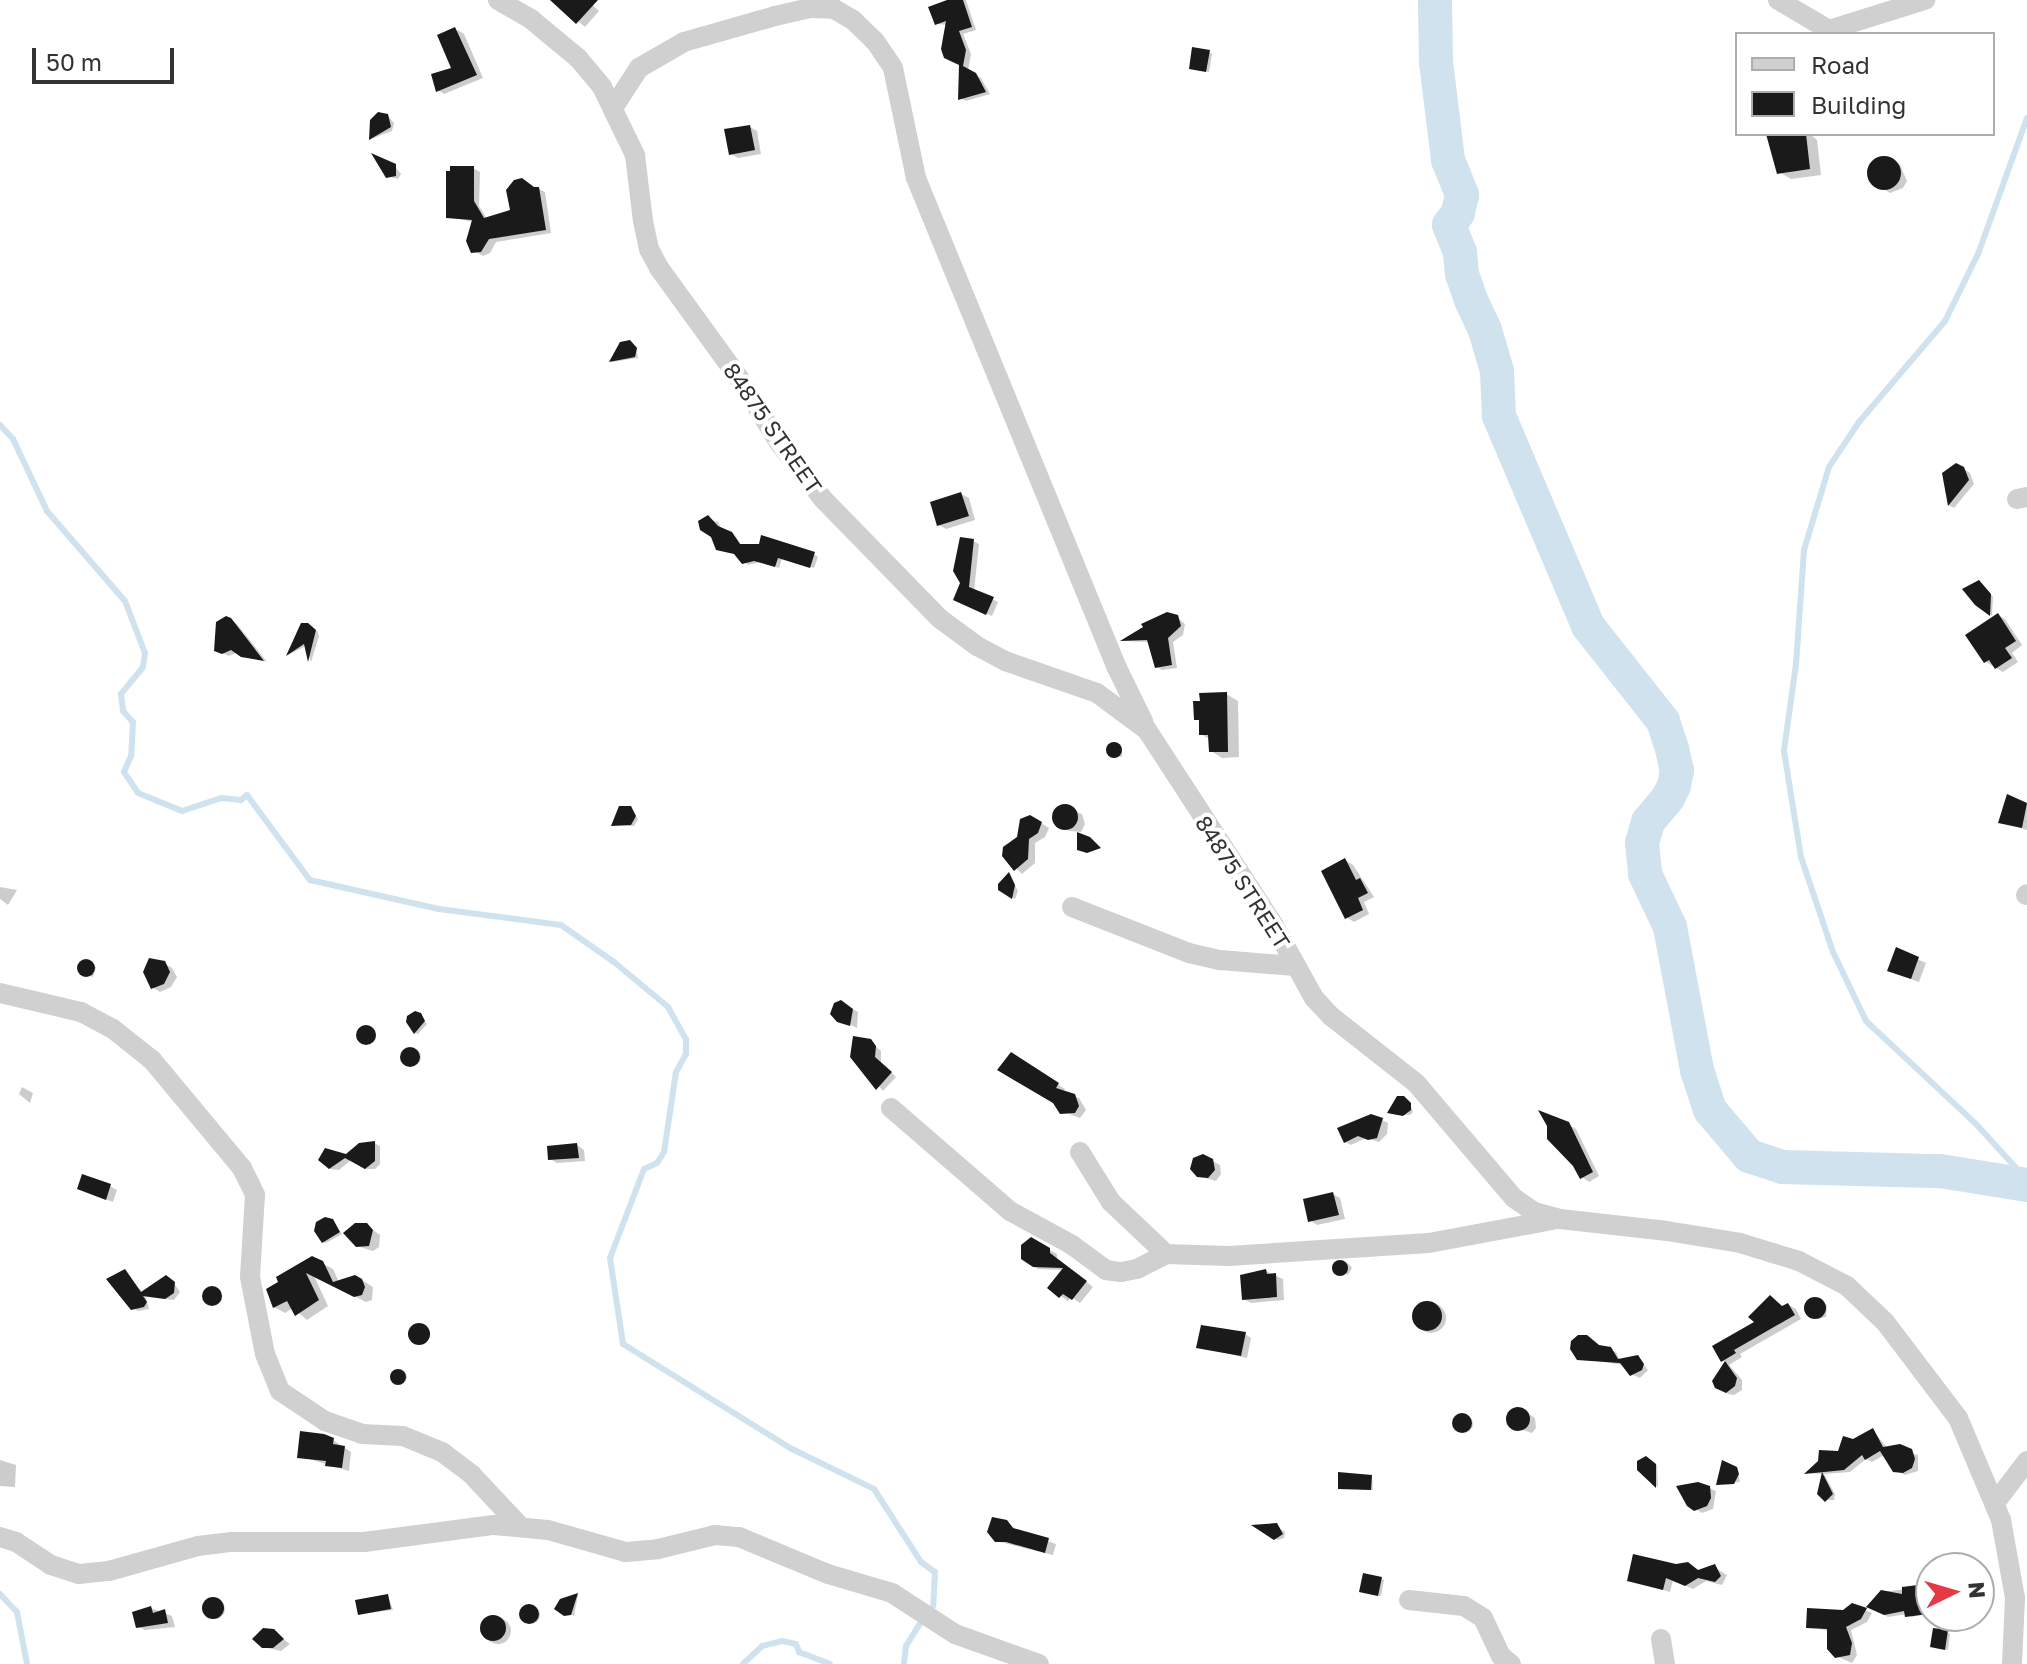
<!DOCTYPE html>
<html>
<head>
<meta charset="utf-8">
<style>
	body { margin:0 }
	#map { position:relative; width:2027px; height:1664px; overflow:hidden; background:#fff; font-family:"Golos Text",sans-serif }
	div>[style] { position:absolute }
	.shadow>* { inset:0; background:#0003 }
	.round { border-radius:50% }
	.stream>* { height:6px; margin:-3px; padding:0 3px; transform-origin:3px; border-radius:3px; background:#cfe2ee }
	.river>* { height:34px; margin:-17px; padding:0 17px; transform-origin:17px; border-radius:17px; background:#cfe2ee }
	.building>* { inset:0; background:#1a1a1a }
	.street>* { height:20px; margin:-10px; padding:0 10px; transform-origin:10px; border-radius:10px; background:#d0d0d0 }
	span { translate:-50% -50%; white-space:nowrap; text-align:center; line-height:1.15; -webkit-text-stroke:8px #fff; paint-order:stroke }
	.street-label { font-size:22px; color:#333 }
	.legend { position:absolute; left:1735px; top:32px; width:260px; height:104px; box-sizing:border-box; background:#fff; border:2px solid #adadad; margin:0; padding:10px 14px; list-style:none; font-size:24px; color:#333 }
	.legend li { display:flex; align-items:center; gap:16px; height:40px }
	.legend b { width:40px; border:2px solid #adadad }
	.north { position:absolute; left:1915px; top:1552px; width:80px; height:80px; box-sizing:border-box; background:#fff; border:2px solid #adadad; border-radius:50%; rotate:85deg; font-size:22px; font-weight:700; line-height:32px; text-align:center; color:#333 }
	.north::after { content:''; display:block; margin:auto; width:28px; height:36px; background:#e63946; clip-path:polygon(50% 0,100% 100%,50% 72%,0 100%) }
	.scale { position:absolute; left:32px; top:48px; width:142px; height:36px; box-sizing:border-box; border:4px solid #333; border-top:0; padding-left:10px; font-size:24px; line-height:28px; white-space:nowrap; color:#333; -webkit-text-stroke:6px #fff; paint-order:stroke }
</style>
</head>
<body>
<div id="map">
	<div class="shadow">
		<div style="clip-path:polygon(567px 0,587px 0,599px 11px,585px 27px,561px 7px)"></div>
		<div style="clip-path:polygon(953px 0,966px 0,976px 30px,963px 34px,971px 54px,968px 71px,981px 78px,990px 94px,966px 101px,960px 98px,961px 64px,948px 25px,937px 24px)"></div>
		<div style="clip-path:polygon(458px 30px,464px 34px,483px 78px,444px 94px,438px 90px,454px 69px,440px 36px)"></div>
		<div style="clip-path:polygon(1209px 52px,1212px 54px,1209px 72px,1194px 69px)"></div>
		<div style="clip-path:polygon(388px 116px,394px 123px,392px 131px,371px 139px)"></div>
		<div style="clip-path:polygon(750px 127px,757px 131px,761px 154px,738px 158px,731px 154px)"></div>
		<div style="clip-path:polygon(1769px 134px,1810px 134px,1817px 140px,1821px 175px,1791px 179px,1779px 172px)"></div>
		<div style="clip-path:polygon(1884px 158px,1900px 165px,1907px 181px,1903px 188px,1890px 193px,1871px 180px,1869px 170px,1874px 162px)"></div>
		<div style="clip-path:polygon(393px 164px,401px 174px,398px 179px,387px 176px)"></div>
		<div style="clip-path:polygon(473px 168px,480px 172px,479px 206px,487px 219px,513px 211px,539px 189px,545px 192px,551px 233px,496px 242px,490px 253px,483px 256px,476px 252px,474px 222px,448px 217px)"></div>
		<div style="clip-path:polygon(621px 344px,636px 346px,638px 358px,612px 362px)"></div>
		<div style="clip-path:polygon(1964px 469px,1970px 473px,1974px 484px,1954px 508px,1949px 505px,1944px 478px)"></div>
		<div style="clip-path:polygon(961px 494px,969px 498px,975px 520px,946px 529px,939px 525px)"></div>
		<div style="clip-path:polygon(704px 518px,718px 522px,722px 530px,736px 537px,742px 546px,814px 554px,818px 557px,814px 568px,782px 559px,779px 568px,760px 562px,748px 565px)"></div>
		<div style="clip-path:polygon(973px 541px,979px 544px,974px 591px,998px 602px,992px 616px,961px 603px)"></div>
		<div style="clip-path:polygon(1982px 584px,1993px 597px,1992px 616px,1976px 604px)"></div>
		<div style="clip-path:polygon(1174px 615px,1185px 624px,1183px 635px,1173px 642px,1177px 668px,1162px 670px,1156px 666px,1149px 642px,1124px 641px)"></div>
		<div style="clip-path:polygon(1998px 615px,2005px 619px,2022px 645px,2012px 653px,2018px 662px,2003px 672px,1986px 662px)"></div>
		<div style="clip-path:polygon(231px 620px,237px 624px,267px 662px,238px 652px,229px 656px,216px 650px)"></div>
		<div style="clip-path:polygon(305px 625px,317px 631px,319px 636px,311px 662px,306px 646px,288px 655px,298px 629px)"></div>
		<div style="clip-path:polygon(1226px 694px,1238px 701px,1239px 757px,1222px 758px,1211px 751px,1211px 740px,1201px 734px,1196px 703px)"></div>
		<div style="clip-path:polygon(1110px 746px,1122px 748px,1122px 757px,1111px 755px)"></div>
		<div style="clip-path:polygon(2008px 797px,2027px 805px,2027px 830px,2000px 822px)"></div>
		<div style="clip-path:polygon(1061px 807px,1082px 814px,1085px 824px,1081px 832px,1069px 831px,1053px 820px)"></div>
		<div style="clip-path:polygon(630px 808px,638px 819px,634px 826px,614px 825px)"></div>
		<div style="clip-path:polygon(1041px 823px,1049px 828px,1045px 837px,1035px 843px,1035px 863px,1022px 874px,1004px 856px)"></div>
		<div style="clip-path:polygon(1345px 860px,1353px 865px,1374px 897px,1364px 902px,1369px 914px,1354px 922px,1346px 917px)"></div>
		<div style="clip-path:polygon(1009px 874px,1018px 891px,1015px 899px,1003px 893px,1000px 884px)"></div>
		<div style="clip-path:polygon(0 887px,17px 890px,8px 905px,0 899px)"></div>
		<div style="clip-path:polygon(1897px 950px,1926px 963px,1919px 982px,1896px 974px)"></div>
		<div style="clip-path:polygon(82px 963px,96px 967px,93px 977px,79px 971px)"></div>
		<div style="clip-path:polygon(164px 963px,172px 968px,177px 977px,171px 987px,160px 992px,152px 987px)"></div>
		<div style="clip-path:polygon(841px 1003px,858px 1012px,857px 1028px,834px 1016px)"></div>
		<div style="clip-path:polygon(420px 1015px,427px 1024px,418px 1034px,415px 1033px)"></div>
		<div class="round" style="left:360px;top:1028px;width:16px;height:16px"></div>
		<div style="clip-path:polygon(870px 1041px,881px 1051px,881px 1062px,896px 1077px,883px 1091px,853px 1056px)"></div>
		<div class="round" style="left:403px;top:1048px;width:18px;height:18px"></div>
		<div style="clip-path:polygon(1012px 1055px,1065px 1089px,1063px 1092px,1079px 1098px,1086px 1110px,1080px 1118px,1059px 1110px)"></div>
		<div style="clip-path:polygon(22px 1087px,33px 1093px,30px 1103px,19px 1094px)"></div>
		<div style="clip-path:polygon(1409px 1102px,1413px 1112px,1410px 1115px,1392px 1114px)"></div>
		<div style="clip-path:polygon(1382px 1120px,1388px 1123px,1387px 1134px,1379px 1142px,1366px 1138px,1351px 1145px,1345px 1142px)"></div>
		<div style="clip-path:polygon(1568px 1124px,1576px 1129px,1599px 1176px,1589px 1182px,1582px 1177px,1575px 1165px)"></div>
		<div style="clip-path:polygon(374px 1143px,380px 1146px,380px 1164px,375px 1169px,364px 1169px,351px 1160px,339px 1170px,330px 1169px,321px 1157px,346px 1156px)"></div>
		<div style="clip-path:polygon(577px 1145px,584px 1150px,585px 1161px,557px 1163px,550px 1159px)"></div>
		<div style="clip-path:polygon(1203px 1156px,1220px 1165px,1221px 1174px,1216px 1181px,1198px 1176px)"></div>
		<div style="clip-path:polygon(110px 1186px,117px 1190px,113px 1202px,87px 1192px)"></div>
		<div style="clip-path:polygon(1333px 1194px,1340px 1198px,1345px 1219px,1317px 1225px,1310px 1220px)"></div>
		<div style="clip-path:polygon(332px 1221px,342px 1234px,326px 1243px,323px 1242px)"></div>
		<div style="clip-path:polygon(366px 1225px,380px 1235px,379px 1247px,373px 1251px,357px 1246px)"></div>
		<div style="clip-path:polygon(1031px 1240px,1057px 1254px,1057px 1259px,1093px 1287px,1080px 1303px,1071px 1297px,1068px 1301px,1049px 1288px,1063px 1270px,1038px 1269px,1029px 1264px)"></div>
		<div style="clip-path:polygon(322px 1263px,333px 1269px,339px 1282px,362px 1280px,373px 1287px,372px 1300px,366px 1302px,314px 1276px,328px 1306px,307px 1320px,293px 1308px,285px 1313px,274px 1307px,281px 1282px)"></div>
		<div style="clip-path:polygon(1348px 1263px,1352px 1268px,1348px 1275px,1333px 1268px,1332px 1265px)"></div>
		<div style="clip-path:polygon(1266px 1271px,1283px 1279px,1284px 1300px,1251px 1303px,1244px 1299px)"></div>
		<div style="clip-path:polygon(125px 1272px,143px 1293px,174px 1283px,180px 1292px,174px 1300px,146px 1297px,149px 1309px,138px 1311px,132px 1308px)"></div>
		<div class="round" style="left:206px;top:1289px;width:16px;height:16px"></div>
		<div style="clip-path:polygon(1771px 1297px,1784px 1308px,1788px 1305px,1796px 1309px,1801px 1319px,1740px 1354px,1742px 1357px,1729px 1365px,1742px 1380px,1742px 1390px,1734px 1395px,1728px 1394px,1714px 1381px,1726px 1363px,1722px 1360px,1757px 1323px)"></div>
		<div style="clip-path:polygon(1816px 1299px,1827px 1305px,1826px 1317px,1818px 1319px,1805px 1309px)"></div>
		<div class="round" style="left:1416px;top:1303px;width:30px;height:30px"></div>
		<div class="round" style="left:412px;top:1326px;width:18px;height:18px"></div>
		<div style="clip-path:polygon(1245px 1334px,1251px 1338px,1247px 1358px,1199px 1347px)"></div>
		<div style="clip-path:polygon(1600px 1347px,1616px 1352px,1620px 1360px,1637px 1357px,1648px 1370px,1640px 1378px,1628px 1373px,1623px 1365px,1578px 1358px)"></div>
		<div class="round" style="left:395px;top:1371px;width:12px;height:12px"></div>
		<div style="clip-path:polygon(1521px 1409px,1535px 1418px,1536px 1428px,1532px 1433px,1511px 1426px,1508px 1416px,1511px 1411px)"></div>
		<div class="round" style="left:1455px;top:1415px;width:18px;height:18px"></div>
		<div style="clip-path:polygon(1873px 1430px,1887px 1448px,1918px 1455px,1918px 1471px,1905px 1475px,1891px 1467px,1884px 1455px,1872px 1462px,1866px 1459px,1850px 1472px,1824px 1474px,1835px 1494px,1834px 1500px,1824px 1500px,1819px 1496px,1824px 1474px,1807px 1473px)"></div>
		<div style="clip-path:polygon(333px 1440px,351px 1452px,349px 1471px,299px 1456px)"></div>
		<div style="clip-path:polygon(1646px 1458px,1657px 1465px,1658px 1487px,1640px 1472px)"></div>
		<div style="clip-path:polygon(0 1460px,16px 1465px,15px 1487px,0 1486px)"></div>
		<div style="clip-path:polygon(1737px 1469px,1740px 1482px,1719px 1484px)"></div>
		<div style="clip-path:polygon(1372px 1477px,1373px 1490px,1340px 1488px)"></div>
		<div style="clip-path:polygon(1709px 1488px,1716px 1491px,1713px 1509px,1702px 1513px,1688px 1504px)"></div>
		<div style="clip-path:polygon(1006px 1521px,1018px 1531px,1056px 1544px,1053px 1555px,996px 1541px)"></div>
		<div style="clip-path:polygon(1274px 1525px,1285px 1532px,1284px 1538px,1278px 1540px,1257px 1526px)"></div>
		<div style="clip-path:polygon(1712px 1566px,1727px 1575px,1722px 1585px,1706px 1581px,1693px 1589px,1673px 1580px,1670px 1592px,1629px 1580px,1699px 1572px)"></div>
		<div style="clip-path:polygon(1381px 1578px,1384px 1580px,1381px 1596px,1364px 1592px)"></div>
		<div style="clip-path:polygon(1931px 1586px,1931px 1611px,1912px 1617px,1907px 1614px,1888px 1617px,1869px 1607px,1882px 1592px)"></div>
		<div style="clip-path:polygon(578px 1595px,574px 1616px,557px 1609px,561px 1601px)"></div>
		<div style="clip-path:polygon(388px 1596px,393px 1610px,359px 1614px)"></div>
		<div class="round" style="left:205px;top:1599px;width:20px;height:20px"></div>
		<div style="clip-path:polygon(1856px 1606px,1872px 1613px,1867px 1622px,1851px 1630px,1857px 1655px,1852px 1663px,1836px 1656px,1829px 1631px,1808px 1626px)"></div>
		<div class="round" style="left:522px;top:1606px;width:18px;height:18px"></div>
		<div style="clip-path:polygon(151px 1608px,172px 1616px,175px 1627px,145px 1630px,137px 1626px)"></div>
		<div class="round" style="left:485px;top:1618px;width:26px;height:26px"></div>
		<div style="clip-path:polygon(273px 1631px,290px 1644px,281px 1651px,263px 1647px)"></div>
		<div style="clip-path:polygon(1947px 1632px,1950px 1634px,1948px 1650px,1935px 1648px)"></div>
	</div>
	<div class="stream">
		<div style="left:2027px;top:118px;width:145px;rotate:109.8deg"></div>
		<div style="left:1978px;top:254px;width:75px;rotate:116.2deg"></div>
		<div style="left:1945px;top:321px;width:133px;rotate:130.4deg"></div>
		<div style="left:1859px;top:422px;width:54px;rotate:123.7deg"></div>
		<div style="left:1829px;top:467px;width:87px;rotate:106.8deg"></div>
		<div style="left:1804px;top:550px;width:114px;rotate:94deg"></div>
		<div style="left:1796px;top:664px;width:88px;rotate:97.9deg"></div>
		<div style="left:1784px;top:751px;width:107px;rotate:80.9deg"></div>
		<div style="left:1801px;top:857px;width:100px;rotate:71.4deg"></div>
		<div style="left:1833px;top:952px;width:76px;rotate:64.4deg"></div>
		<div style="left:1866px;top:1021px;width:152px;rotate:43.1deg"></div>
		<div style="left:1977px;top:1125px;width:74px;rotate:47.7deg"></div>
		<div style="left:0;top:425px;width:19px;rotate:47deg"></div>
		<div style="left:13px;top:439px;width:80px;rotate:64.7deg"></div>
		<div style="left:47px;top:511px;width:119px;rotate:49.1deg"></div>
		<div style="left:125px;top:601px;width:56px;rotate:69deg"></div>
		<div style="left:145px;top:653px;width:14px;rotate:98deg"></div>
		<div style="left:143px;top:667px;width:35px;rotate:129deg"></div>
		<div style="left:121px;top:694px;width:17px;rotate:83deg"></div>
		<div style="left:123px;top:711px;width:15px;rotate:48deg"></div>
		<div style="left:133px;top:722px;width:34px;rotate:93deg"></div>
		<div style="left:131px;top:756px;width:17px;rotate:114deg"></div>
		<div style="left:124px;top:772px;width:25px;rotate:56deg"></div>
		<div style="left:138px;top:793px;width:48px;rotate:22.2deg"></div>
		<div style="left:182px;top:811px;width:41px;rotate:-18.4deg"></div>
		<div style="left:221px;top:798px;width:20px;rotate:6deg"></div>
		<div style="left:241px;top:800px;width:8px;rotate:-40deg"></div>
		<div style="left:247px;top:795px;width:106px;rotate:53.5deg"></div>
		<div style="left:310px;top:880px;width:132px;rotate:12.7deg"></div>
		<div style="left:439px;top:909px;width:123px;rotate:7.5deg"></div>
		<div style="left:561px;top:925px;width:65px;rotate:34.9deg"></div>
		<div style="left:614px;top:962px;width:70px;rotate:39.8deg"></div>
		<div style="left:668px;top:1007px;width:37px;rotate:61deg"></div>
		<div style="left:686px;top:1039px;width:15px;rotate:90deg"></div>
		<div style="left:686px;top:1054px;width:21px;rotate:119deg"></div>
		<div style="left:676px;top:1072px;width:81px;rotate:98.5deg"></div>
		<div style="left:664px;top:1152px;width:13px;rotate:122deg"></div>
		<div style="left:657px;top:1163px;width:14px;rotate:155deg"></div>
		<div style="left:644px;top:1169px;width:95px;rotate:110.9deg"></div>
		<div style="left:610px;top:1258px;width:87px;rotate:81.4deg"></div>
		<div style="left:623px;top:1344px;width:199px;rotate:31.9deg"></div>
		<div style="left:792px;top:1449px;width:91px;rotate:26deg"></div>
		<div style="left:874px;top:1489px;width:87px;rotate:57.2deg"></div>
		<div style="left:921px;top:1562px;width:17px;rotate:36deg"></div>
		<div style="left:935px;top:1572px;width:34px;rotate:93deg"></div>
		<div style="left:0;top:1594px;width:25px;rotate:47deg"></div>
		<div style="left:17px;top:1612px;width:53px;rotate:79.1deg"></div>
		<div style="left:743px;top:1664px;width:26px;rotate:-43deg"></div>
		<div style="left:762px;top:1646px;width:21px;rotate:-14deg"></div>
		<div style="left:782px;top:1641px;width:14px;rotate:12deg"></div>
		<div style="left:796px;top:1644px;width:9px;rotate:69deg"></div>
		<div style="left:799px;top:1652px;width:33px;rotate:21deg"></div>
		<div style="left:904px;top:1664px;width:18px;rotate:-84deg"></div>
		<div style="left:906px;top:1646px;width:32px;rotate:-58deg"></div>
	</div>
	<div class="river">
		<div style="left:1435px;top:0;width:62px;rotate:89.1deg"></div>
		<div style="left:1436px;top:62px;width:99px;rotate:83deg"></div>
		<div style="left:1448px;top:160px;width:38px;rotate:68deg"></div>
		<div style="left:1462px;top:195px;width:18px;rotate:103deg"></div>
		<div style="left:1458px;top:213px;width:15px;rotate:127deg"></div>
		<div style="left:1449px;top:225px;width:29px;rotate:68deg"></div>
		<div style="left:1460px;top:252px;width:22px;rotate:85deg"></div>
		<div style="left:1462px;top:274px;width:28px;rotate:71deg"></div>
		<div style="left:1471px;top:300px;width:33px;rotate:65deg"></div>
		<div style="left:1485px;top:330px;width:43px;rotate:73.7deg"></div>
		<div style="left:1497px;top:371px;width:45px;rotate:87.5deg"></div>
		<div style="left:1499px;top:416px;width:228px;rotate:67deg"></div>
		<div style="left:1588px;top:626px;width:121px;rotate:51.7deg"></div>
		<div style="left:1663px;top:721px;width:29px;rotate:72deg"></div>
		<div style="left:1672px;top:749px;width:22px;rotate:77deg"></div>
		<div style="left:1677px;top:770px;width:16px;rotate:101deg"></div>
		<div style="left:1674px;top:786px;width:13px;rotate:117deg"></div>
		<div style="left:1668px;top:798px;width:31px;rotate:130deg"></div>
		<div style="left:1648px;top:822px;width:22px;rotate:106deg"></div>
		<div style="left:1642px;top:843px;width:31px;rotate:84deg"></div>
		<div style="left:1645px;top:874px;width:59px;rotate:64.7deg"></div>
		<div style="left:1670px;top:927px;width:146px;rotate:79.3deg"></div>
		<div style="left:1697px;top:1070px;width:42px;rotate:72deg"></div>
		<div style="left:1710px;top:1110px;width:60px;rotate:49.7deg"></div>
		<div style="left:1749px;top:1156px;width:35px;rotate:18deg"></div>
		<div style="left:1782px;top:1167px;width:158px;rotate:1.5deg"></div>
		<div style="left:1940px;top:1171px;width:88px;rotate:9.1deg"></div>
	</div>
	<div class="building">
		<div style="clip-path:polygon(550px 0,598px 0,576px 24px)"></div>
		<div style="clip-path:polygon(947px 0,963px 0,972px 27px,959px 31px,966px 50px,963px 66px,976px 73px,986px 92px,958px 100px,959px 65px,944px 58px,941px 49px,946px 21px,935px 25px,928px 7px)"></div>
		<div style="clip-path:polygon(455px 27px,477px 75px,436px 92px,431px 74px,451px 68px,437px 35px)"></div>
		<div style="clip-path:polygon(1192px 47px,1210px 50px,1206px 72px,1189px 69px)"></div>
		<div style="clip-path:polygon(378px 112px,388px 114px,391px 127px,369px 140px,370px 120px)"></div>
		<div style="clip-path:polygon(750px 125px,755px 150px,729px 155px,724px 129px)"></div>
		<div style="clip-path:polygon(1766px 134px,1806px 134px,1810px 169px,1777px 174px)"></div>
		<div style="clip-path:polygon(371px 153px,396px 164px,396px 176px,386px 178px)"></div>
		<div class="round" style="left:1867px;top:156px;width:34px;height:34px"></div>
		<div style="clip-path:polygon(450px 166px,474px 166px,474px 201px,484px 218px,510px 210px,506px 190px,514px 180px,522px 178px,534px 187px,539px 187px,546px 230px,489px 239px,481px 252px,471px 253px,466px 241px,472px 220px,446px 218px,446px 171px,450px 171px)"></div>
		<div style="clip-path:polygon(630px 340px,637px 348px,635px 357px,609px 362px,620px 342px)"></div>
		<div style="clip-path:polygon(1956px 463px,1964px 467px,1969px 480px,1948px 506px,1942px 473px)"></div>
		<div style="clip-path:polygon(961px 492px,969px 516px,937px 526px,930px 502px)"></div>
		<div style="clip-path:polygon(708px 515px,718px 526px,732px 532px,740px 544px,759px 544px,761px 535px,815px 552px,810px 568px,778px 558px,775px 567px,754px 561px,742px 564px,734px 554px,716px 550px,711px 537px,700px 530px,698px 521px)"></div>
		<div style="clip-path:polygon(960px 537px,974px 539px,969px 587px,994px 597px,986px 615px,953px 600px,960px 583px,953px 571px)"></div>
		<div style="clip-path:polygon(1979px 580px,1991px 594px,1990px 616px,1975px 605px,1962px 589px)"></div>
		<div style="clip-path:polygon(1167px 612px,1178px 615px,1181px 626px,1168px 638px,1172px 665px,1155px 668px,1147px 640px,1120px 641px,1143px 627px,1141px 624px)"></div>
		<div style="clip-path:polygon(1998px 613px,2016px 641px,2005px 648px,2012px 658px,1995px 669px,1989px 660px,1984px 663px,1965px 635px)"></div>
		<div style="clip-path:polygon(226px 616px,231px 618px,264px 661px,241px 657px,231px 650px,222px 654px,214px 651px,216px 622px)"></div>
		<div style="clip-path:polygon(301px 623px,308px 623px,316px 630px,308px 662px,304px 644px,286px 656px)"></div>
		<div style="clip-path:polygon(1227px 692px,1228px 752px,1209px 752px,1208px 735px,1199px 735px,1199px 720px,1194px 720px,1193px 701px,1200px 701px,1199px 693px)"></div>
		<div class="round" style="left:1106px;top:742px;width:16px;height:16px"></div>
		<div style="clip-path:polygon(2007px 794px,2027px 803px,2022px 828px,1998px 823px)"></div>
		<div class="round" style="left:1052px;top:804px;width:26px;height:26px"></div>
		<div style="clip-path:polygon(619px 806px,631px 806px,636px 816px,631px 825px,611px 826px)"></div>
		<div style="clip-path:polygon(1030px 815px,1042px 822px,1038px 833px,1029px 839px,1028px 859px,1014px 871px,1002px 856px,1003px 847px,1017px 837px,1020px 819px)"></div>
		<div style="clip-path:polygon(1077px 832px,1090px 837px,1101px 848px,1087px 853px,1077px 850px)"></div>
		<div style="clip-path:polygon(1345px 858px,1356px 880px,1360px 878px,1368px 893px,1358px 898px,1363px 910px,1345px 919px,1321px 871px)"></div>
		<div style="clip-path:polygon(1009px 872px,1015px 885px,1012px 899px,998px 890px,998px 884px)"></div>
		<div style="clip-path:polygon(1896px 947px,1919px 957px,1911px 979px,1887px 971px)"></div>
		<div style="clip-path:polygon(149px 958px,165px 961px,170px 972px,164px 984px,151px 989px,143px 972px)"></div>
		<div class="round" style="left:77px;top:959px;width:18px;height:18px"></div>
		<div style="clip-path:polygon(841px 1000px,853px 1009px,850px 1026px,837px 1022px,830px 1014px,834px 1003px)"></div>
		<div style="clip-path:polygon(415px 1011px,421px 1013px,425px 1021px,414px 1034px,406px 1022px,407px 1016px)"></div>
		<div class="round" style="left:356px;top:1025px;width:20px;height:20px"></div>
		<div style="clip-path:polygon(853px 1036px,871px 1039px,876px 1046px,875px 1057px,892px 1072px,876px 1090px,850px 1057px)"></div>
		<div class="round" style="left:400px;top:1047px;width:20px;height:20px"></div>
		<div style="clip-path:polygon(1011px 1052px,1059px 1083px,1056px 1088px,1075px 1094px,1079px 1106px,1075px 1113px,1060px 1114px,1053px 1103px,997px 1070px)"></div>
		<div style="clip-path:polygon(1397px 1096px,1404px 1096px,1411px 1103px,1411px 1110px,1403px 1116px,1387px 1113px)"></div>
		<div style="clip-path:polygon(1538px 1110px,1569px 1122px,1593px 1172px,1580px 1179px,1573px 1166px,1547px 1139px,1547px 1126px)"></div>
		<div style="clip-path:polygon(1371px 1114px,1383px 1118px,1377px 1138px,1368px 1140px,1358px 1136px,1344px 1143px,1337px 1128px)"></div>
		<div style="clip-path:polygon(375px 1141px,375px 1161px,365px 1169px,345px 1158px,329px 1169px,318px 1160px,325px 1148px,346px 1154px,359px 1143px)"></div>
		<div style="clip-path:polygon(577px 1143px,579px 1158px,548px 1160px,547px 1146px)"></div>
		<div style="clip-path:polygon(1203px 1154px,1213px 1159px,1215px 1170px,1208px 1178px,1197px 1177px,1190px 1169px,1193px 1158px)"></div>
		<div style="clip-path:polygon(82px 1174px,111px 1184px,106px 1200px,77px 1189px)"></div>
		<div style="clip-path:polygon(1333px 1192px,1339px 1215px,1308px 1222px,1303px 1199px)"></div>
		<div style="clip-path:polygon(325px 1217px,333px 1219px,340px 1232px,322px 1243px,314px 1231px,316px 1222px)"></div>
		<div style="clip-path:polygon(355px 1223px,367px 1223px,373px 1230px,369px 1246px,356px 1247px,343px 1233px)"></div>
		<div style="clip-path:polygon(1031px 1237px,1050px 1248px,1050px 1253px,1087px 1281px,1072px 1300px,1063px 1294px,1059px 1298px,1047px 1288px,1063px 1268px,1033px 1267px,1021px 1259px,1021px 1245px)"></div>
		<div style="clip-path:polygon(312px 1256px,323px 1261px,333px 1282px,355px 1275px,362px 1279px,365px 1287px,362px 1295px,354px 1297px,306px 1273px,319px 1300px,295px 1316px,287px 1301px,273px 1308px,266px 1289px,278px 1282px,276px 1277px)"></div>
		<div class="round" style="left:1332px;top:1260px;width:16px;height:16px"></div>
		<div style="clip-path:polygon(125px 1269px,141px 1292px,166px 1275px,175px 1282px,174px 1293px,165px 1299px,143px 1296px,147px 1302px,144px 1307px,131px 1310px,106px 1279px)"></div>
		<div style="clip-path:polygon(1266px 1269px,1267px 1274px,1276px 1273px,1277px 1297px,1242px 1300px,1240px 1275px)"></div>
		<div class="round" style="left:202px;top:1286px;width:20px;height:20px"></div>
		<div style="clip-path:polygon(1770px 1295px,1782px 1306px,1788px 1303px,1795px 1315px,1734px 1350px,1736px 1353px,1721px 1362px,1712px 1346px,1754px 1322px,1748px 1317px)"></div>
		<div class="round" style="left:1804px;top:1297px;width:22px;height:22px"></div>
		<div class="round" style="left:1412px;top:1301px;width:30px;height:30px"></div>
		<div class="round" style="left:408px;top:1323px;width:22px;height:22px"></div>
		<div style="clip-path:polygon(1201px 1325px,1246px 1332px,1241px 1356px,1196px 1348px)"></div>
		<div style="clip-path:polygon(1578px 1335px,1587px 1335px,1599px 1345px,1611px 1347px,1618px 1359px,1638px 1355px,1644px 1364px,1642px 1370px,1630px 1376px,1620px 1363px,1577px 1360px,1570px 1349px,1571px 1341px)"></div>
		<div style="clip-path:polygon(1725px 1361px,1737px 1378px,1735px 1386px,1726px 1393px,1715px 1388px,1712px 1381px)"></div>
		<div class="round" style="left:390px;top:1369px;width:16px;height:16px"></div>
		<div class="round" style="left:1506px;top:1407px;width:24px;height:24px"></div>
		<div class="round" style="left:1452px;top:1413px;width:20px;height:20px"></div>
		<div style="clip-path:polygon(1873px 1428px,1883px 1447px,1900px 1444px,1912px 1449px,1915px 1459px,1912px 1468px,1903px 1473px,1893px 1472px,1880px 1451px,1865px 1460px,1862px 1455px,1844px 1470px,1804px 1474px,1818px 1461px,1819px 1450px,1838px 1451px,1843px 1436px,1853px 1439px)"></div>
		<div style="clip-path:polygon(300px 1431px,324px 1434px,334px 1438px,333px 1444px,345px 1446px,342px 1468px,325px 1466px,326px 1461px,297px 1458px)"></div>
		<div style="clip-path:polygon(1646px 1456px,1656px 1464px,1656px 1488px,1637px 1470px,1637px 1461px)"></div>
		<div style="clip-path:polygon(1722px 1460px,1737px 1467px,1739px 1474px,1734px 1484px,1716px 1485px)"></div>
		<div style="clip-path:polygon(1338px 1472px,1372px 1475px,1371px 1490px,1338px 1489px)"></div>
		<div style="clip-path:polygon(1822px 1472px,1833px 1494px,1825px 1502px,1817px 1494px)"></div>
		<div style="clip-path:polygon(1698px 1482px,1710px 1486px,1711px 1498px,1707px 1506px,1694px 1511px,1687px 1506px,1676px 1486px)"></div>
		<div style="clip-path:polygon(992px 1517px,1007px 1520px,1013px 1528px,1049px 1538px,1045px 1553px,1006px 1542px,995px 1542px,987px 1532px)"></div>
		<div style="clip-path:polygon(1277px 1523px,1283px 1534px,1274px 1540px,1251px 1525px)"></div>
		<div style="clip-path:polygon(1633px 1554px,1676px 1564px,1688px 1562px,1698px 1570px,1715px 1564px,1721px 1576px,1715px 1582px,1698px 1578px,1685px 1586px,1666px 1578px,1663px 1590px,1627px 1581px)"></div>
		<div style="clip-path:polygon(1363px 1573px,1382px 1577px,1378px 1596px,1359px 1592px)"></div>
		<div style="clip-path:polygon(1926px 1584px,1931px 1602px,1929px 1614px,1905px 1617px,1904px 1611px,1884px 1615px,1866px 1607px,1881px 1590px,1902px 1594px,1902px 1587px)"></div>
		<div style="clip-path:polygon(578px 1593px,571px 1615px,564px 1616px,554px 1609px,560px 1599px)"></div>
		<div style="clip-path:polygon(388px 1594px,391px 1609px,358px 1615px,355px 1600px)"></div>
		<div class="round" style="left:202px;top:1597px;width:22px;height:22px"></div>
		<div style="clip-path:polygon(1852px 1603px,1867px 1608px,1861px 1619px,1846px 1627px,1852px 1643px,1850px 1655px,1835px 1658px,1827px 1649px,1827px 1629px,1806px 1628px,1807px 1608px,1843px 1610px)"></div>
		<div class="round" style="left:519px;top:1604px;width:20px;height:20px"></div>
		<div style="clip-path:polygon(151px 1606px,153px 1613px,165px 1609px,168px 1623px,136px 1628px,132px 1612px)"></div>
		<div class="round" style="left:480px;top:1615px;width:26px;height:26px"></div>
		<div style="clip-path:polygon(263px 1628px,274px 1629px,284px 1639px,273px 1648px,262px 1648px,252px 1639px)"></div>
		<div style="clip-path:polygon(1933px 1628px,1948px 1630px,1945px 1650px,1930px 1647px)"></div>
	</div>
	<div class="street">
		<div style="left:498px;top:0;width:39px;rotate:30deg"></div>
		<div style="left:532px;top:20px;width:60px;rotate:39.6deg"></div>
		<div style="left:578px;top:58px;width:38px;rotate:50deg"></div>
		<div style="left:602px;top:87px;width:76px;rotate:64.1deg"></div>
		<div style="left:635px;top:155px;width:66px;rotate:83.1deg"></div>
		<div style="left:643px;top:221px;width:29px;rotate:78deg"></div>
		<div style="left:649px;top:249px;width:21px;rotate:62deg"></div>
		<div style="left:659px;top:268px;width:136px;rotate:54deg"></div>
		<div style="left:739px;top:378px;width:74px;rotate:58.2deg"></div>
		<div style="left:778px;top:441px;width:73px;rotate:52.2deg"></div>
		<div style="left:823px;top:499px;width:166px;rotate:45.7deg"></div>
		<div style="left:939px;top:618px;width:47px;rotate:36.4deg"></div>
		<div style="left:977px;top:646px;width:32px;rotate:28deg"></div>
		<div style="left:1005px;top:661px;width:97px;rotate:19.2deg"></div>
		<div style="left:1097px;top:693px;width:62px;rotate:36.5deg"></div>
		<div style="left:1147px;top:730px;width:231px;rotate:57deg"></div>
		<div style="left:1273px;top:924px;width:85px;rotate:61deg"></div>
		<div style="left:1314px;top:998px;width:26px;rotate:47deg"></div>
		<div style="left:1332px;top:1017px;width:107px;rotate:38.2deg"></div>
		<div style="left:1416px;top:1083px;width:151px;rotate:49.6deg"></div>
		<div style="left:1514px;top:1198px;width:24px;rotate:35deg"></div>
		<div style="left:1534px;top:1212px;width:27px;rotate:15deg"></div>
		<div style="left:1560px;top:1219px;width:108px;rotate:6.4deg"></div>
		<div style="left:1667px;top:1231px;width:74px;rotate:9.3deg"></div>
		<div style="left:1740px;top:1243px;width:62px;rotate:17deg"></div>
		<div style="left:1799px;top:1261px;width:54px;rotate:27.5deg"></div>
		<div style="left:1847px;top:1286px;width:52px;rotate:43.5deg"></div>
		<div style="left:1885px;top:1322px;width:121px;rotate:52.8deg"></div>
		<div style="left:1958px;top:1418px;width:111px;rotate:67.1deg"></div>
		<div style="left:2001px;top:1520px;width:79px;rotate:79.8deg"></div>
		<div style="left:2015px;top:1598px;width:66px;rotate:92.6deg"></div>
		<div style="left:1778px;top:0;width:59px;rotate:30.5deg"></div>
		<div style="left:1829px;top:30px;width:101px;rotate:-17.4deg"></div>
		<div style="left:613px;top:108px;width:48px;rotate:-57deg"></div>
		<div style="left:639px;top:68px;width:52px;rotate:-30deg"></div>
		<div style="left:684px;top:42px;width:95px;rotate:-15.9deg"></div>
		<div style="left:775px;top:16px;width:36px;rotate:-13deg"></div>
		<div style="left:810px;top:8px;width:24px;rotate:2deg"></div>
		<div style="left:834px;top:9px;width:22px;rotate:30deg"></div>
		<div style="left:853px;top:20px;width:30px;rotate:44deg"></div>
		<div style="left:875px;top:41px;width:32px;rotate:56deg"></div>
		<div style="left:893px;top:68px;width:112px;rotate:78.2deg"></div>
		<div style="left:916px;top:178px;width:530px;rotate:67.7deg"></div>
		<div style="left:1117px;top:668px;width:61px;rotate:63.9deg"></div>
		<div style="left:2017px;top:499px;width:10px;rotate:-11deg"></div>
		<div style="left:2026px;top:895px;width:1px;rotate:-45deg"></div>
		<div style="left:1072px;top:907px;width:126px;rotate:21.5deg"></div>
		<div style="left:1189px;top:953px;width:32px;rotate:13deg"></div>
		<div style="left:1220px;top:960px;width:75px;rotate:4.6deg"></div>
		<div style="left:0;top:993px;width:83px;rotate:13.2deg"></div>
		<div style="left:81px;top:1012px;width:36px;rotate:28deg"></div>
		<div style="left:113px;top:1029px;width:50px;rotate:38.5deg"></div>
		<div style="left:152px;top:1060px;width:141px;rotate:50.2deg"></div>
		<div style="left:242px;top:1168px;width:30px;rotate:64deg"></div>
		<div style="left:255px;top:1195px;width:82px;rotate:93.5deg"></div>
		<div style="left:250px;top:1277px;width:78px;rotate:79deg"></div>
		<div style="left:265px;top:1354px;width:40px;rotate:68deg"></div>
		<div style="left:280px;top:1391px;width:54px;rotate:33.7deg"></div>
		<div style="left:325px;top:1421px;width:39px;rotate:19deg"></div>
		<div style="left:362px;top:1434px;width:41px;rotate:2.8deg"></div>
		<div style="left:403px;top:1436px;width:42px;rotate:22.3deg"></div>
		<div style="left:442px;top:1452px;width:38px;rotate:37deg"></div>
		<div style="left:472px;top:1475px;width:67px;rotate:46.8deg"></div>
		<div style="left:891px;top:1108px;width:157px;rotate:40.9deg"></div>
		<div style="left:1010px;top:1211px;width:71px;rotate:28.7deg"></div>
		<div style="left:1072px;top:1245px;width:42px;rotate:36.3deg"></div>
		<div style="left:1106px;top:1270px;width:15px;rotate:8deg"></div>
		<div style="left:1121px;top:1272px;width:16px;rotate:-11deg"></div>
		<div style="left:1137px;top:1269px;width:33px;rotate:-27deg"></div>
		<div style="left:1166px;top:1254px;width:63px;rotate:1.8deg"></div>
		<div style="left:1229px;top:1256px;width:200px;rotate:-3.7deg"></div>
		<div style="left:1429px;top:1243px;width:125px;rotate:-10.6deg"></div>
		<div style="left:1080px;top:1152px;width:59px;rotate:58.2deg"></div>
		<div style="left:1111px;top:1202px;width:76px;rotate:43.4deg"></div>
		<div style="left:1995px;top:1503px;width:53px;rotate:-52.7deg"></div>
		<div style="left:0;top:1537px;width:17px;rotate:17deg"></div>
		<div style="left:16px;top:1542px;width:42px;rotate:33.3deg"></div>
		<div style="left:51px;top:1565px;width:29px;rotate:18deg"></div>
		<div style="left:79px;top:1574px;width:30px;rotate:-6deg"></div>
		<div style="left:109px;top:1571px;width:92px;rotate:-15.7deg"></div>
		<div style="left:198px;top:1546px;width:34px;rotate:-7deg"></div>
		<div style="left:232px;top:1542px;width:132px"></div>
		<div style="left:364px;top:1542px;width:131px;rotate:-7.5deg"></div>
		<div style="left:494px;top:1525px;width:54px;rotate:5.3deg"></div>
		<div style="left:548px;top:1530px;width:81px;rotate:15.8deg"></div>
		<div style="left:626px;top:1552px;width:32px;rotate:-5deg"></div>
		<div style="left:658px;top:1549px;width:59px;rotate:-13.8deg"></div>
		<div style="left:715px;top:1535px;width:24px;rotate:5deg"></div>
		<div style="left:739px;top:1537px;width:96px;rotate:22.6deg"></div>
		<div style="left:828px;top:1574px;width:67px;rotate:16.5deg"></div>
		<div style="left:892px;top:1593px;width:75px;rotate:33.1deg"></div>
		<div style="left:955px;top:1634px;width:89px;rotate:19.7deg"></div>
		<div style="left:1409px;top:1600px;width:55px;rotate:6.2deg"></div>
		<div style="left:1464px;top:1606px;width:22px;rotate:32deg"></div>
		<div style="left:1483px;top:1618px;width:42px;rotate:64.7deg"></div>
		<div style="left:1501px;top:1656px;width:13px;rotate:39deg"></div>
		<div style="left:1661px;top:1639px;width:25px;rotate:81deg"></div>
	</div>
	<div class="street-label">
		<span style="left:773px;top:428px;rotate:55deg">84875 STREET</span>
		<span style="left:1243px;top:882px;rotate:57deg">84875 STREET</span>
	</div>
	<ul class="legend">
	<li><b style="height:10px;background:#d0d0d0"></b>Road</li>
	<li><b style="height:22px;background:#1a1a1a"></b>Building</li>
	</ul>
	<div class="north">N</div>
	<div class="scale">50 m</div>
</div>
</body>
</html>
